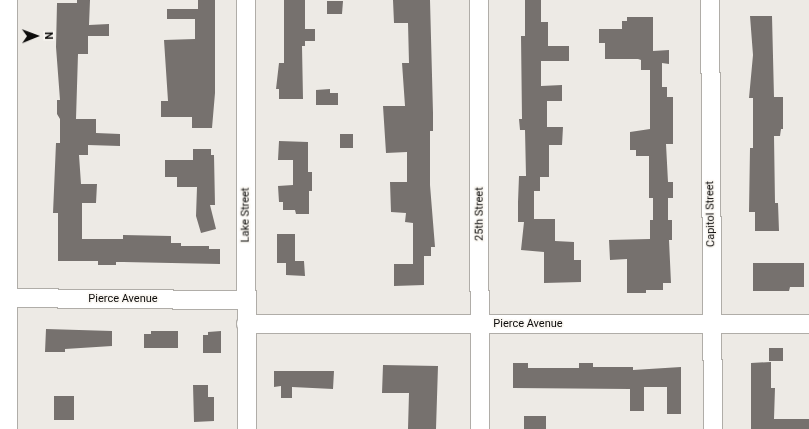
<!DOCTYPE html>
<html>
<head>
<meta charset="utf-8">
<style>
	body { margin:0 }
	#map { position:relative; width:809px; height:429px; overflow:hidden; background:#edeae5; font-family:Roboto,sans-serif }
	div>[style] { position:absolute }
	.building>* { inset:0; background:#76716e }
	.roads { filter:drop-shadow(1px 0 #b0ada8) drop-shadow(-1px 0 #b0ada8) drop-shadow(0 1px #b0ada8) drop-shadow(0 -1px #b0ada8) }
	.minor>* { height:18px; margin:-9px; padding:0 9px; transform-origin:9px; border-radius:9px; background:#fff }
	span { translate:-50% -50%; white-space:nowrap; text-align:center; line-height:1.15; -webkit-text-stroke:3px #faf7f2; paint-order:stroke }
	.street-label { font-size:11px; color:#0d0c0b }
	.north { position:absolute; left:16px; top:16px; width:40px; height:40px; -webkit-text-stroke:3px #faf7f2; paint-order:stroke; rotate:89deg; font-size:11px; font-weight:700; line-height:16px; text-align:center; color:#0d0c0b }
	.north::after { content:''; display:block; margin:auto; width:14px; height:18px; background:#0d0c0b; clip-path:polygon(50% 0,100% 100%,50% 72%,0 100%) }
</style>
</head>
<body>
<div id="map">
	<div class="building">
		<div style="clip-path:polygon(77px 0,90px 0,89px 25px,109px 24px,109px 36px,88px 36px,88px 54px,78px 54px,76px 119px,96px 119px,96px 133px,120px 134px,120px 146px,88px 145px,88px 155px,79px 155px,81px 184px,97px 184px,96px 203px,82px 203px,82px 239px,123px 239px,123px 235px,171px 236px,171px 243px,181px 243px,181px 246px,209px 246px,209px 249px,220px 249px,220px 264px,123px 262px,116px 262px,116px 265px,98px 265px,98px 261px,58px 261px,58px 213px,53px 213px,56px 143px,60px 143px,60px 119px,57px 114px,57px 100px,60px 100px,56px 47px,57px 3px,77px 3px)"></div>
		<div style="clip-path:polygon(198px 0,215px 0,215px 93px,212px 128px,192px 128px,192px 117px,161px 117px,161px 101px,168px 101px,164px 40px,195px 39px,195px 19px,167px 19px,167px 9px,198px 9px)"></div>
		<div style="clip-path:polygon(284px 0,305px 0,305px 29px,315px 29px,315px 41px,305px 41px,305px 46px,302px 46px,303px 99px,279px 99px,279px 89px,276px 89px,279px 63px,284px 63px)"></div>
		<div style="clip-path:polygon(393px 0,430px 0,433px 113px,433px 131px,430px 131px,430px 185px,435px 247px,431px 247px,431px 256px,424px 256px,424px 285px,394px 286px,394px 264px,413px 264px,413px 223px,405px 222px,406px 213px,391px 212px,390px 182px,407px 182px,407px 152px,386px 153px,383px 106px,405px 106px,402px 63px,409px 63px,408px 23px,394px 23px)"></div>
		<div style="clip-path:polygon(525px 0,541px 0,541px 22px,548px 22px,548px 46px,569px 46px,569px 61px,541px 61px,541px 86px,562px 85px,562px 101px,547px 101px,547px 127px,563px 127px,562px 145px,549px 145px,549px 177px,540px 177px,540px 191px,534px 191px,534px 219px,555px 219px,555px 241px,574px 242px,574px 260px,581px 260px,581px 282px,544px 283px,544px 252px,521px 250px,524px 222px,518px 222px,518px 202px,519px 176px,526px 176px,525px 130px,520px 130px,519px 119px,522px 119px,521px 36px,525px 36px)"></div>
		<div style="clip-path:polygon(327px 1px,343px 1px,342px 14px,327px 14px)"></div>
		<div style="clip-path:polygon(750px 16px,772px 16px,774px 97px,783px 97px,783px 129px,781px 129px,780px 136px,774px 136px,775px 203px,778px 203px,779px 231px,755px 231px,755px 212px,749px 212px,750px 148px,753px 148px,753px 98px,749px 98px,753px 55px)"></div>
		<div style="clip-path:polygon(627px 17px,653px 17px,653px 51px,669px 50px,669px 64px,662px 63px,662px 87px,667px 87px,667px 97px,673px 97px,673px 144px,666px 144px,668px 182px,673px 182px,673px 198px,668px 198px,668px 220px,672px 220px,672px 240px,669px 240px,671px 283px,663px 283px,663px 290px,646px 290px,646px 293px,627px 293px,627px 259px,610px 260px,609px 240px,650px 239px,650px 220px,653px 220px,653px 198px,649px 198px,649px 156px,636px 156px,636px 150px,630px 150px,630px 132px,650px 129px,650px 70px,641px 70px,641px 60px,638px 59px,605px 59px,605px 43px,599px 43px,599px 29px,622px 29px,622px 21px,627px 21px)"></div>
		<div style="clip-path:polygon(330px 89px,330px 93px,338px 93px,338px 105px,316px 105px,316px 90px)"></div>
		<div style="clip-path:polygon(340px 134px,353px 134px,353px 148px,340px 148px)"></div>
		<div style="clip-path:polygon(279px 141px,308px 142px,308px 172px,312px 172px,312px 191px,309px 191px,309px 214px,296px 214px,295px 210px,283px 210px,283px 202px,279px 202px,278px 186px,293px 185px,293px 160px,278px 160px)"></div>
		<div style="clip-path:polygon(193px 149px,211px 149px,211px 155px,214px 155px,215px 205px,210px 205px,216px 229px,201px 233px,196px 216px,197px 187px,177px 187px,177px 177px,165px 177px,165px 160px,193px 160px)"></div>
		<div style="clip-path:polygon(277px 234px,295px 234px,295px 261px,304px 261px,305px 276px,286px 275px,286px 263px,277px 263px)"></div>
		<div style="clip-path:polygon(753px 263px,804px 263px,804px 287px,790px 287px,789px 291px,753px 291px)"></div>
		<div style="clip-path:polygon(46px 329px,112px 331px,112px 346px,65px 349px,65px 352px,45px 352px)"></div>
		<div style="clip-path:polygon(151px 331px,178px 331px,178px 348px,144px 348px,144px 334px,151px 334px)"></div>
		<div style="clip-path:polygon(221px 331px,221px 353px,203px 353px,203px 335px,208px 335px,208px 332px)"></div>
		<div style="clip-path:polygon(769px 348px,783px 348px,783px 361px,769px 361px)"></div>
		<div style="clip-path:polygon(771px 362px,771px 388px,775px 388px,774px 419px,809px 419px,809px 429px,751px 429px,751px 363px)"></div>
		<div style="clip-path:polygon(513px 363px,528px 363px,528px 368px,579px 368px,579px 363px,593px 363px,593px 367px,633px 367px,633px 370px,681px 367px,681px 414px,667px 414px,667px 387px,644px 387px,644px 411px,630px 411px,630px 389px,513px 388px)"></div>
		<div style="clip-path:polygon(383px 365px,438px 366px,436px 429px,408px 429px,409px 393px,382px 393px)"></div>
		<div style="clip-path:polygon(274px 371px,334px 371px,333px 389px,292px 387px,292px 398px,281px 398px,281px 386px,274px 387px)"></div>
		<div style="clip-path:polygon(193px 385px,208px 385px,208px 397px,214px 397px,214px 421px,194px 422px)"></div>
		<div style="clip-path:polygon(54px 396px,74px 396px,74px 420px,54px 420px)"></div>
		<div style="clip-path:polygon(524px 416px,546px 416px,546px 429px,524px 429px)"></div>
	</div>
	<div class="roads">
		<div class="minor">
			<div style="left:246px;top:0;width:429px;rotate:89.9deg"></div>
			<div style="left:479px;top:0;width:429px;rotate:89.9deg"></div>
			<div style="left:710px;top:0;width:429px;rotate:89.6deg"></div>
			<div style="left:0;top:298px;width:246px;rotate:0.5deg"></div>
			<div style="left:246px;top:324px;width:563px"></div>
			<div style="left:8px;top:429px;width:429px;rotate:-90deg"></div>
		</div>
	</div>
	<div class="street-label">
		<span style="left:480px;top:214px;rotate:-90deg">25th Street</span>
		<span style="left:711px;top:214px;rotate:-91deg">Capitol Street</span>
		<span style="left:246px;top:215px;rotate:-90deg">Lake Street</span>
		<span style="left:123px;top:299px">Pierce Avenue</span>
		<span style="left:528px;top:324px">Pierce Avenue</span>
	</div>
	<div class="north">N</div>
</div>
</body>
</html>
